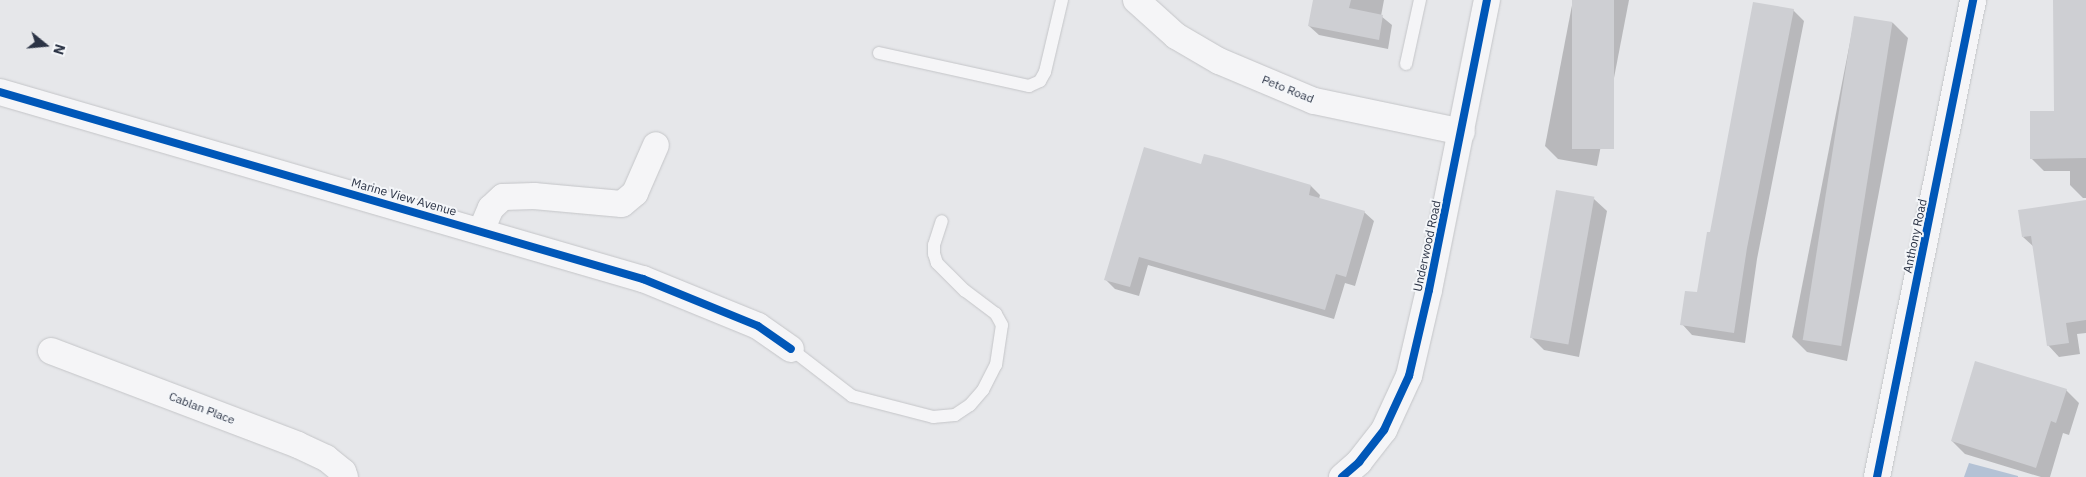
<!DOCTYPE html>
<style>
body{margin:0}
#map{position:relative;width:2086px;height:477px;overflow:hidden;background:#e6e7ea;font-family:"IBM Plex Sans",sans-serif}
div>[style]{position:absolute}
.water>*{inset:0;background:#b4c2d5}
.shadow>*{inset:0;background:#0003}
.building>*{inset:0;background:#cecfd3;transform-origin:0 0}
.roads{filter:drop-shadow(0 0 1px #c4c5c8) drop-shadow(0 0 1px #c4c5c8)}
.lane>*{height:12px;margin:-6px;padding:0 6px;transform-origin:6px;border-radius:6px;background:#f5f5f7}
.street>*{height:26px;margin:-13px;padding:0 13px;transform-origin:13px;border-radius:13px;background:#f5f5f7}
.cycleway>*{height:8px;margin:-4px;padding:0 4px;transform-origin:4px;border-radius:4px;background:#0057b8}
span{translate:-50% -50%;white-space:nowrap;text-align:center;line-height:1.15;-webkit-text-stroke:4px #f4f6f9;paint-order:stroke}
.street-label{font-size:12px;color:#2b3345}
.north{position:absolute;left:20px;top:20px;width:50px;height:50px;-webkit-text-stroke:4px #f4f6f9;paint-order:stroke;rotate:107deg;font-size:14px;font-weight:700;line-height:20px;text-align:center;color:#2b3345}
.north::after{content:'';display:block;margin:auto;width:18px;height:22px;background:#2b3345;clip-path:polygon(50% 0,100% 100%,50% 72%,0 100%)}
</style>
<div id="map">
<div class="water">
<div style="clip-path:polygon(1969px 463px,2018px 476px,2018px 477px,1964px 477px)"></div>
</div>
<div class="shadow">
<div style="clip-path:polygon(1314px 0,1384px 0,1381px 16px,1392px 25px,1388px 49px,1319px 35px,1309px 26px)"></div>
<div style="clip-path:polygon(1573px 0,1629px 0,1597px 166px,1558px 159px,1545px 146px)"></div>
<div style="clip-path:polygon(2054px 0,2086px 0,2086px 198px,2083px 198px,2070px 185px,2070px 171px,2044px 171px,2031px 158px,2055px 112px)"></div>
<div style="clip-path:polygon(1793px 10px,1804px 21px,1757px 259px,1745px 343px,1692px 335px,1682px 324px,1698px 294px,1711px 234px)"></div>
<div style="clip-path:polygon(1855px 17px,1893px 23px,1908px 38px,1847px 361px,1807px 352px,1792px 337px)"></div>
<div style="clip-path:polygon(1202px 166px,1311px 186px,1320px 195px,1319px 199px,1364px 212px,1374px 221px,1355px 286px,1345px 283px,1334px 319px,1148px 265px,1139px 296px,1115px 289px,1106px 280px)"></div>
<div style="clip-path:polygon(1557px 192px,1594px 199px,1607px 211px,1579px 357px,1544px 350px,1531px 337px)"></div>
<div style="clip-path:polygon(2086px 201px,2086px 333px,2077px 334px,2080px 354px,2059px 357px,2048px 345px,2034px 247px,2023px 237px)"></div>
<div style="clip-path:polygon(2066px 390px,2079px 403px,2069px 435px,2063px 433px,2050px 477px,2041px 477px,1965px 454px,1952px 441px)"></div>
</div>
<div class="building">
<div style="clip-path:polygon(1313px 0,1351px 0,1349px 8px,1383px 15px,1379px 40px,1308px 26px)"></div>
<div style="left:1572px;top:0;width:42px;height:149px"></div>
<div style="clip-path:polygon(2053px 0,2086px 0,2086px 158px,2030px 159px,2030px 111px,2054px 111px)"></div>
<div style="clip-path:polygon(1753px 2px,1794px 9px,1747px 248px,1734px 333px,1680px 325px,1685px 291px,1697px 292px,1707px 232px,1710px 232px)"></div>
<div style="left:1854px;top:16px;width:39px;height:328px;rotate:9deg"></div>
<div style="clip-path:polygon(1144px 147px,1201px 164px,1204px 154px,1220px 158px,1311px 185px,1309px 195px,1365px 211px,1346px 277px,1336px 274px,1325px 310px,1139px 257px,1130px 287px,1104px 280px)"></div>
<div style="left:1556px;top:190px;width:39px;height:150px;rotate:10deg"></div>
<div style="clip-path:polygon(2086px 200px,2086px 320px,2066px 323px,2069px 343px,2047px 346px,2031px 236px,2022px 237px,2018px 210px)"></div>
<div style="clip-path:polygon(1975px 361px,2067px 389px,2056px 423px,2051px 421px,2036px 468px,1951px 441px)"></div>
</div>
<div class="roads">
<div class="lane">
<div style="left:879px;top:53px;width:154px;rotate:12.4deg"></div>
<div style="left:1029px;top:86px;width:12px;rotate:-24deg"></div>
<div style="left:1040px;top:81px;width:10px;rotate:-61deg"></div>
<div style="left:1045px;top:72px;width:74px;rotate:-76.7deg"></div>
<div style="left:1406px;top:64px;width:66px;rotate:-77.7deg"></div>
<div style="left:791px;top:349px;width:77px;rotate:37.6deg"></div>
<div style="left:852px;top:396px;width:84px;rotate:14.5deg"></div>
<div style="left:933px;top:417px;width:22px;rotate:-5deg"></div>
<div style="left:955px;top:415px;width:18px;rotate:-34deg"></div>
<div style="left:970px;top:405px;width:20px;rotate:-49deg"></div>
<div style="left:983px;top:390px;width:28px;rotate:-63deg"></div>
<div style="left:996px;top:365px;width:40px;rotate:-81.5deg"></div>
<div style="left:1002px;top:325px;width:13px;rotate:-119deg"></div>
<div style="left:996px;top:314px;width:39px;rotate:-143deg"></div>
<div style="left:965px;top:291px;width:40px;rotate:-135deg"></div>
<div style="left:937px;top:263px;width:9px;rotate:-108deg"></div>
<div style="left:934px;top:254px;width:9px;rotate:-90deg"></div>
<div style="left:934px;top:245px;width:25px;rotate:-72deg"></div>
</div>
<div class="street">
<div style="left:1136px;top:0;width:54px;rotate:42deg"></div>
<div style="left:1176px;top:36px;width:50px;rotate:30.2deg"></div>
<div style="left:1219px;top:61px;width:103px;rotate:22.8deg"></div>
<div style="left:1314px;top:101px;width:151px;rotate:11.8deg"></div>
<div style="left:0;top:92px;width:670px;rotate:16.22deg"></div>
<div style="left:643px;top:279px;width:124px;rotate:22.2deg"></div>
<div style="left:758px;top:326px;width:40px;rotate:34.9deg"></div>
<div style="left:481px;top:231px;width:25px;rotate:-67deg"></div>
<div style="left:491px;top:208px;width:16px;rotate:-43deg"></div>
<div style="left:503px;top:197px;width:31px;rotate:-2deg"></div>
<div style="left:534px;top:196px;width:88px;rotate:5.2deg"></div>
<div style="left:622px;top:204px;width:17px;rotate:-40deg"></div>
<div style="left:635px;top:193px;width:52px;rotate:-66.4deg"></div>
<div style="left:51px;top:351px;width:264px;rotate:20.8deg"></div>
<div style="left:298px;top:445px;width:31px;rotate:25deg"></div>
<div style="left:326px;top:458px;width:22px;rotate:39deg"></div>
<div style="left:343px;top:472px;width:5px;rotate:68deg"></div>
<div style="left:1342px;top:477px;width:23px;rotate:-41deg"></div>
<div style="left:1359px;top:462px;width:41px;rotate:-52deg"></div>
<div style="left:1384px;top:430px;width:60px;rotate:-65.2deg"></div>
<div style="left:1409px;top:376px;width:88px;rotate:-76.9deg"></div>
<div style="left:1429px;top:290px;width:296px;rotate:-78.7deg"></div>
<div style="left:1877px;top:477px;width:487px;rotate:-78.6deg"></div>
</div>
</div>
<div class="cycleway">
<div style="left:0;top:92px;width:670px;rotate:16.22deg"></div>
<div style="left:643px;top:279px;width:124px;rotate:22.2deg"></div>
<div style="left:758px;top:326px;width:40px;rotate:34.9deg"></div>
<div style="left:1342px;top:477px;width:23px;rotate:-41deg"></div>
<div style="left:1359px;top:462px;width:41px;rotate:-52deg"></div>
<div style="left:1384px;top:430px;width:60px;rotate:-65.2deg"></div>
<div style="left:1409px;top:376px;width:88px;rotate:-76.9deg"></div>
<div style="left:1429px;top:290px;width:296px;rotate:-78.7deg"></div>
<div style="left:1877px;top:477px;width:487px;rotate:-78.6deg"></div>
</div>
<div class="street-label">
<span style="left:1288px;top:89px;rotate:22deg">Peto Road</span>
<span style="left:404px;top:197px;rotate:16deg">Marine View Avenue</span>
<span style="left:1915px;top:236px;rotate:-78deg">Anthony Road</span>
<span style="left:1427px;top:246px;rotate:-78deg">Underwood Road</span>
<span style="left:202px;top:408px;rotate:21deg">Cablan Place</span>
</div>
<div class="north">N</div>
</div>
